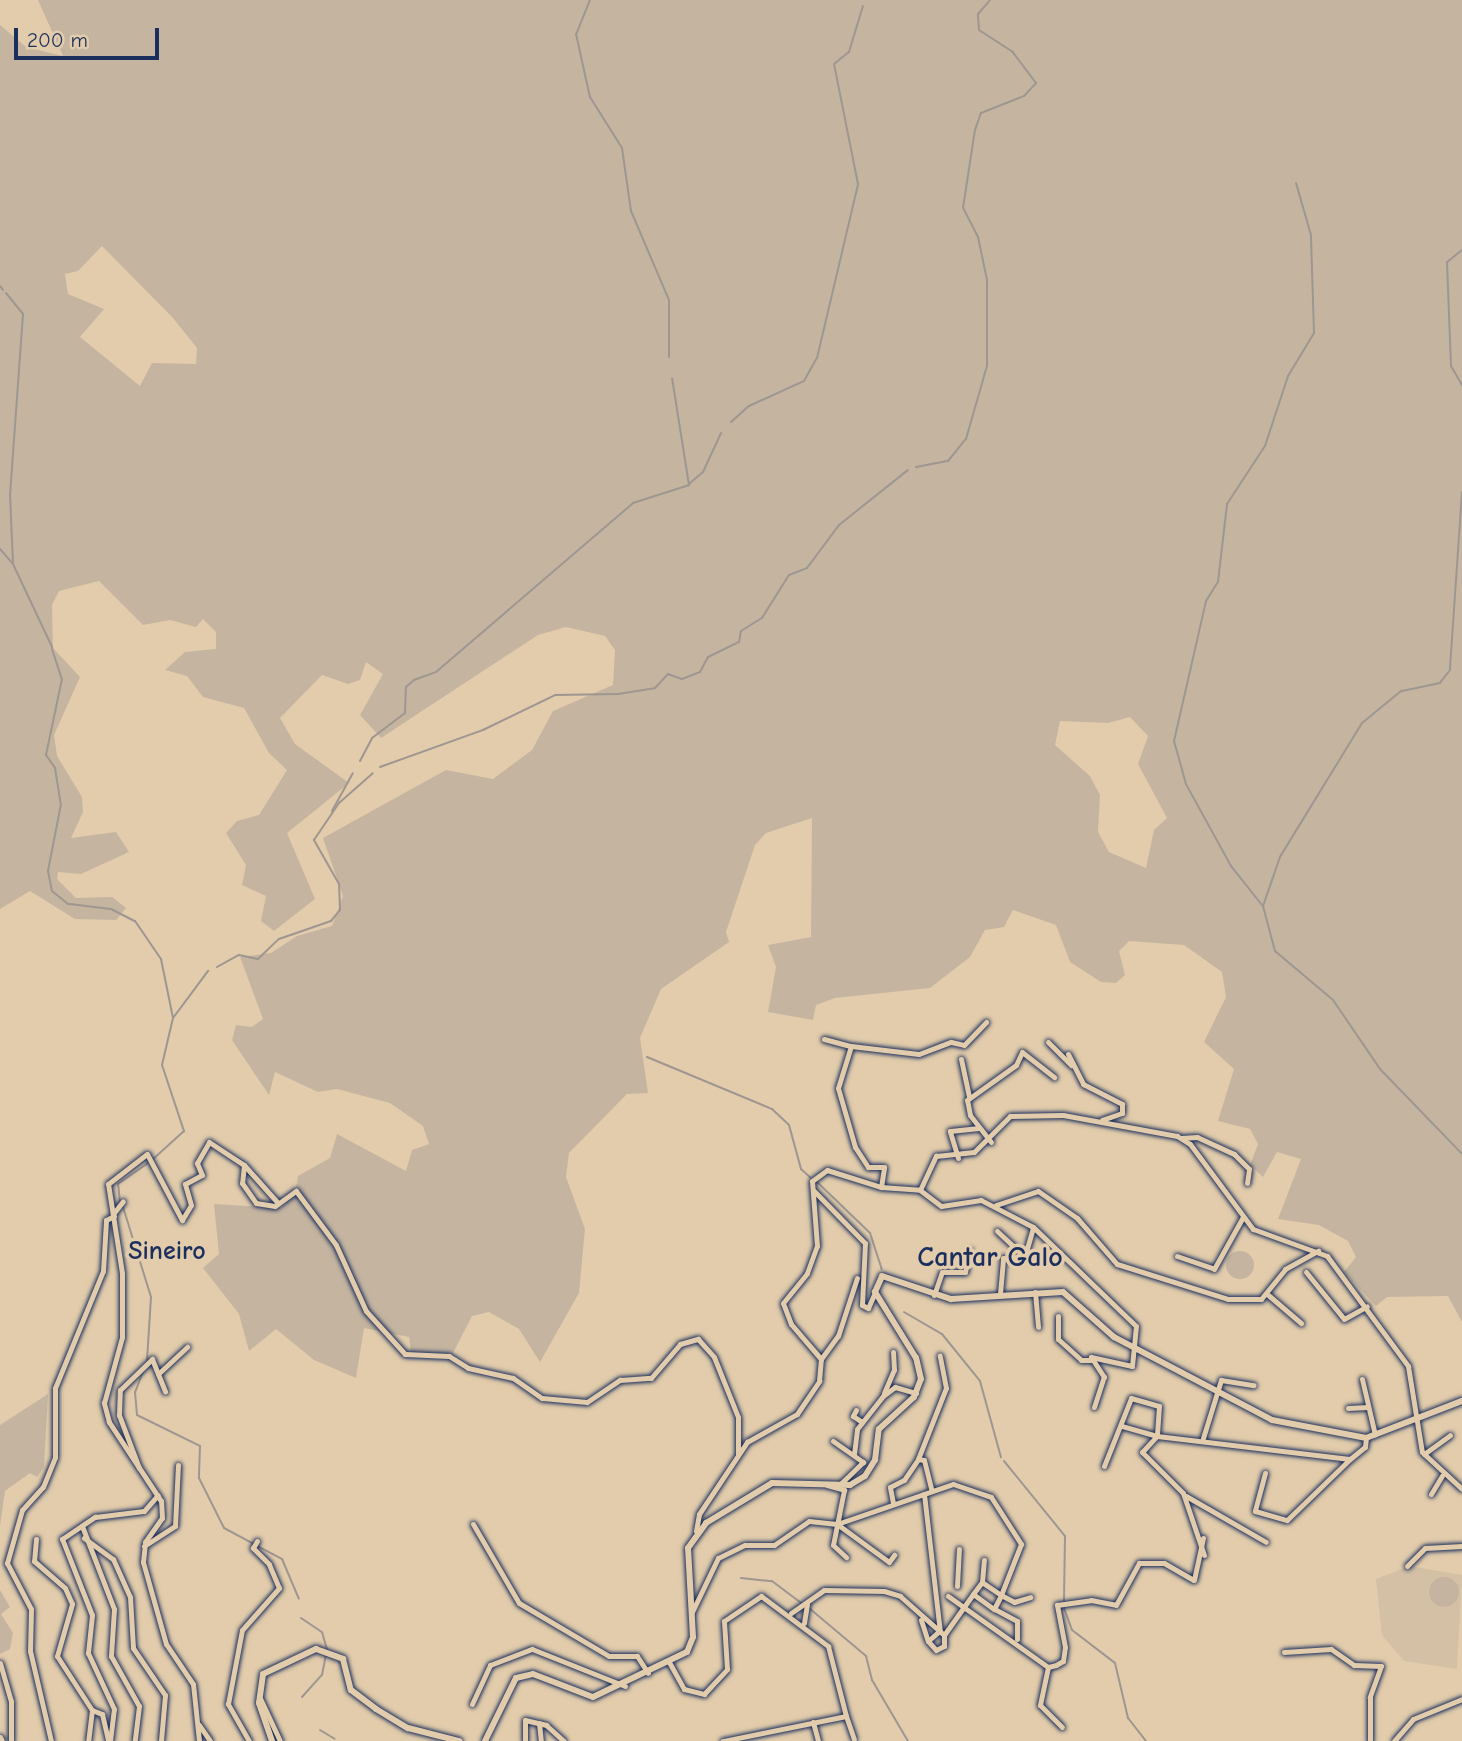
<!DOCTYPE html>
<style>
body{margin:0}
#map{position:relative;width:1462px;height:1741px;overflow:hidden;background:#e2ccab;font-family:"Comic Neue",sans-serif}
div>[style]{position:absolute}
.built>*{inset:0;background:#d3c0a5}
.green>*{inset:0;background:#c5b5a0}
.round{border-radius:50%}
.stream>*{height:2px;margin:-1px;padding:0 1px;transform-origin:1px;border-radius:1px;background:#9e9691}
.roads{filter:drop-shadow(0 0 2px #1b2f5e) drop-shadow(0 0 2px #1b2f5e)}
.minor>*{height:5px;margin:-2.5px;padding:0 2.5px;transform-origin:2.5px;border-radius:2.5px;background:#e2ccab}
.tertiary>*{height:6px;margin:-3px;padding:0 3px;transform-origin:3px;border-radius:3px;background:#e2ccab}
span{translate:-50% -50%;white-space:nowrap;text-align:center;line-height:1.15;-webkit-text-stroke:7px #e2ccab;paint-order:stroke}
.neighbourhood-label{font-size:26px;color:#1b2f5e;font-weight:700}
.quarter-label{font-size:28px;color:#1b2f5e;font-weight:700}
.scale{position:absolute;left:14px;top:28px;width:145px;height:32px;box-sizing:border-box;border:4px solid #1b2f5e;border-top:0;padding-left:9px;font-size:21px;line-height:24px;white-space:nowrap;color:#1b2f5e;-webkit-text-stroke:5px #e2ccab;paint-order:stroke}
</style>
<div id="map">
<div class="built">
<div style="clip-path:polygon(1410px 1566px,1462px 1575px,1457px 1669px,1404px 1661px,1382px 1635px,1376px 1579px)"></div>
</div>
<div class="green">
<div style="clip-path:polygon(evenodd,38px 0,1462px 0,1462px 1322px,1448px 1296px,1387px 1297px,1376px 1306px,1344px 1272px,1356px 1257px,1348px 1241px,1319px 1225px,1278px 1219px,1301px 1159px,1277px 1152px,1263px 1177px,1250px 1165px,1258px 1144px,1250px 1129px,1218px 1121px,1234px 1069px,1204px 1042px,1226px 997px,1222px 972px,1184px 945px,1129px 941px,1119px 951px,1125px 975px,1116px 983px,1101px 982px,1070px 962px,1056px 925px,1013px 910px,1004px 927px,985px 930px,970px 957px,930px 988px,835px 998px,816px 1005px,813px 1020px,768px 1012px,776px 967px,768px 945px,811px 937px,812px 818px,766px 833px,755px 845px,726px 932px,729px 942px,661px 989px,640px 1038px,648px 1093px,627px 1094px,569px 1153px,566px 1177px,585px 1229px,579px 1293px,540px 1362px,519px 1329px,489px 1312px,472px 1316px,451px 1357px,411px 1352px,409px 1337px,364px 1328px,356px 1378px,314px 1360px,276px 1329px,249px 1351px,239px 1314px,203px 1268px,219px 1254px,214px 1204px,281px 1208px,295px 1193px,298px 1176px,330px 1158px,337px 1134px,406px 1171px,412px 1150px,429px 1144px,423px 1126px,390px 1103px,337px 1089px,318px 1092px,275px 1072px,269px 1095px,232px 1040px,236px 1025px,252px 1027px,263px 1019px,240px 957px,271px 953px,297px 936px,332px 926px,343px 896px,323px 838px,446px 770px,493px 779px,532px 750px,553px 711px,613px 685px,615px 650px,605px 636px,566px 627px,538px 635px,381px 738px,360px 715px,383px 674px,366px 662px,360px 680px,348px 684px,322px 675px,280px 718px,295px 744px,349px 783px,287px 833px,315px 899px,274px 931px,261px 921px,266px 896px,242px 885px,246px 865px,226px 833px,237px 821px,259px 815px,287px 770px,269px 753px,244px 708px,203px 697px,187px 676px,165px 670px,185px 652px,216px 649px,216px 632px,203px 619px,196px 627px,170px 620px,143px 625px,99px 581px,59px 591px,52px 605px,53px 648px,80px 677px,54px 735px,57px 756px,82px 797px,83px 812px,71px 838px,116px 832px,129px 852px,81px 874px,58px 872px,57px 879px,76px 898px,112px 897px,126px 908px,116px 920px,75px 919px,30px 891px,0 909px,0 25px,26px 47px,63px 56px,38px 0,102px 246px,173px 318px,197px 348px,196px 364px,152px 363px,140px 386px,80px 337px,104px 309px,68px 294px,65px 274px,78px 271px,102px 246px,38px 0,1130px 717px,1148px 736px,1138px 764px,1167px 818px,1154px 830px,1146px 868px,1109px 852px,1098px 832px,1100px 795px,1090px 776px,1055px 745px,1060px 721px,1108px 723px,1130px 717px)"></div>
<div class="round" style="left:1226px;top:1251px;width:28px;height:28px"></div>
<div style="clip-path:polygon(48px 1394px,44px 1467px,37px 1477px,30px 1473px,5px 1491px,0 1526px,0 1425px)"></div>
<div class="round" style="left:1429px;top:1577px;width:30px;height:30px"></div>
<div style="clip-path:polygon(0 1590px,10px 1607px,1px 1614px,13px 1633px,10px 1649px,0 1654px)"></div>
</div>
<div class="stream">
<div style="left:590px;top:0;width:37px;rotate:112deg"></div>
<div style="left:576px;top:34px;width:65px;rotate:77.5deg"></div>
<div style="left:590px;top:97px;width:60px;rotate:57.9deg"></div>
<div style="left:622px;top:148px;width:64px;rotate:81.9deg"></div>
<div style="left:631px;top:211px;width:97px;rotate:66.9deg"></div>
<div style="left:669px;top:300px;width:57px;rotate:90deg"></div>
<div style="left:1462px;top:250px;width:19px;rotate:141deg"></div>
<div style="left:1447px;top:262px;width:104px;rotate:87.8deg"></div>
<div style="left:1451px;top:366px;width:22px;rotate:60deg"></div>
<div style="left:0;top:286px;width:5px;rotate:53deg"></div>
<div style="left:6px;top:293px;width:27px;rotate:51deg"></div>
<div style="left:23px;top:314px;width:181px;rotate:94.1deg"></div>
<div style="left:10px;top:495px;width:69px;rotate:87.5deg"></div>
<div style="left:731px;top:422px;width:24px;rotate:-42deg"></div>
<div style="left:749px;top:406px;width:60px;rotate:-24.4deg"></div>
<div style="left:804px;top:381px;width:26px;rotate:-61deg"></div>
<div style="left:817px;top:358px;width:179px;rotate:-76.7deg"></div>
<div style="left:858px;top:184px;width:122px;rotate:-101.3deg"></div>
<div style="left:834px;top:64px;width:19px;rotate:-39deg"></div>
<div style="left:849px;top:52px;width:48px;rotate:-73.1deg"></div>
<div style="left:916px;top:467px;width:33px;rotate:-11deg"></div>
<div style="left:948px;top:461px;width:28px;rotate:-51deg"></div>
<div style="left:966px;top:439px;width:76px;rotate:-74deg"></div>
<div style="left:987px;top:366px;width:86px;rotate:-90deg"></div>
<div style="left:987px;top:280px;width:44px;rotate:-101.8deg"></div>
<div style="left:978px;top:237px;width:33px;rotate:-117deg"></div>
<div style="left:963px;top:208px;width:79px;rotate:-81.3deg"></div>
<div style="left:975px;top:130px;width:18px;rotate:-71deg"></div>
<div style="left:981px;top:113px;width:46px;rotate:-21.6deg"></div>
<div style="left:1024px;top:96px;width:18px;rotate:-47deg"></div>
<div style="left:1036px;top:83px;width:39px;rotate:-127deg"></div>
<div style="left:1013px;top:52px;width:40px;rotate:-147.1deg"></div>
<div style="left:979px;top:30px;width:16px;rotate:-94deg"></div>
<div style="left:978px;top:14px;width:18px;rotate:-49deg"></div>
<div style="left:689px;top:484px;width:18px;rotate:-41deg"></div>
<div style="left:703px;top:472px;width:43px;rotate:-65.2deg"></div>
<div style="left:1462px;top:492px;width:178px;rotate:93.9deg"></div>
<div style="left:1450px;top:670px;width:16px;rotate:128deg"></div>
<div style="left:1440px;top:683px;width:40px;rotate:168deg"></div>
<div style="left:1401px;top:691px;width:50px;rotate:140.6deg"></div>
<div style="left:1362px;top:723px;width:157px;rotate:121.5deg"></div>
<div style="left:1280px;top:857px;width:52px;rotate:109.1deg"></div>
<div style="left:1263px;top:906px;width:47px;rotate:75.1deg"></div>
<div style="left:1275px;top:951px;width:76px;rotate:40.2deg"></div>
<div style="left:1333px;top:1000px;width:83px;rotate:55.7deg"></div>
<div style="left:1380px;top:1069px;width:118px;rotate:46deg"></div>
<div style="left:0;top:549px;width:20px;rotate:49deg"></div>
<div style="left:13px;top:564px;width:92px;rotate:64.8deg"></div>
<div style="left:52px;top:649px;width:32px;rotate:72deg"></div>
<div style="left:62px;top:679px;width:78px;rotate:101.9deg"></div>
<div style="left:46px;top:755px;width:16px;rotate:55deg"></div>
<div style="left:55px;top:768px;width:36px;rotate:81deg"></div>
<div style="left:61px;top:804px;width:68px;rotate:101deg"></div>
<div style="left:48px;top:871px;width:20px;rotate:79deg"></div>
<div style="left:52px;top:891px;width:21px;rotate:39deg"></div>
<div style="left:360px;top:761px;width:26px;rotate:-62deg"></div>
<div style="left:372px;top:738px;width:41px;rotate:-37.1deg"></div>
<div style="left:405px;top:713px;width:26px;rotate:-88deg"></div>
<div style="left:406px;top:687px;width:11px;rotate:-41deg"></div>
<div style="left:414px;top:680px;width:23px;rotate:-20deg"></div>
<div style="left:436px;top:672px;width:260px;rotate:-40.6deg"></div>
<div style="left:633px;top:503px;width:59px;rotate:-17.8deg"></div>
<div style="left:689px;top:485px;width:108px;rotate:-99deg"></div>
<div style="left:380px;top:767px;width:109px;rotate:-19.8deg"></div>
<div style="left:483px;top:730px;width:80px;rotate:-25.9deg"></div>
<div style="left:555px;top:695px;width:63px;rotate:-0.9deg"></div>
<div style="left:618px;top:694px;width:37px;rotate:-9deg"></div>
<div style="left:655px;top:688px;width:19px;rotate:-47deg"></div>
<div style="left:668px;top:674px;width:15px;rotate:20deg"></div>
<div style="left:682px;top:679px;width:19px;rotate:-21deg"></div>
<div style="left:700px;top:672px;width:17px;rotate:-62deg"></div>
<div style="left:708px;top:657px;width:34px;rotate:-26deg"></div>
<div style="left:739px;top:642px;width:11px;rotate:-80deg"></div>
<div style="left:741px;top:631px;width:25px;rotate:-32deg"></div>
<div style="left:762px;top:618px;width:51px;rotate:-57.9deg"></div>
<div style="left:789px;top:575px;width:19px;rotate:-21deg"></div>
<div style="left:807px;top:568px;width:54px;rotate:-53.3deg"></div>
<div style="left:839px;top:525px;width:88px;rotate:-38.6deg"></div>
<div style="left:332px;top:811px;width:43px;rotate:-61.1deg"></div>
<div style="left:70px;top:904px;width:41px;rotate:7deg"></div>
<div style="left:111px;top:909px;width:27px;rotate:27deg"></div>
<div style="left:135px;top:921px;width:46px;rotate:55.6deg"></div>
<div style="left:161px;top:959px;width:60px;rotate:78.5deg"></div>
<div style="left:173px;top:1018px;width:48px;rotate:103.2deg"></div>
<div style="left:162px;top:1065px;width:70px;rotate:71.6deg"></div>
<div style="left:184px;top:1131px;width:42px;rotate:137.9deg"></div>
<div style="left:1262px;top:905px;width:50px;rotate:-128.5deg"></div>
<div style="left:1231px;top:866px;width:94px;rotate:-118.8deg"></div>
<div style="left:1186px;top:784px;width:45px;rotate:-105.6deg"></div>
<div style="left:1174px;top:741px;width:144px;rotate:-77.1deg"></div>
<div style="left:1206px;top:601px;width:22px;rotate:-58deg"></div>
<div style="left:1218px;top:582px;width:79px;rotate:-83.4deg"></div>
<div style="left:1227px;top:504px;width:69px;rotate:-56.8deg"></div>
<div style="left:1265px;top:446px;width:74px;rotate:-71.8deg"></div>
<div style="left:1288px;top:376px;width:50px;rotate:-58.8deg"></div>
<div style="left:1314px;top:333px;width:98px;rotate:-91.8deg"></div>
<div style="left:1311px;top:235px;width:54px;rotate:-106.1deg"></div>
<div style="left:217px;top:967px;width:25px;rotate:-29deg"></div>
<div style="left:239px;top:955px;width:19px;rotate:12deg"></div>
<div style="left:258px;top:959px;width:29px;rotate:-44deg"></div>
<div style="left:279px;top:939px;width:55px;rotate:-19.1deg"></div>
<div style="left:331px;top:921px;width:14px;rotate:-51deg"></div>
<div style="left:340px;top:910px;width:26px;rotate:-92deg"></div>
<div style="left:339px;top:884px;width:51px;rotate:-119.6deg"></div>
<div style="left:314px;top:840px;width:45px;rotate:-56deg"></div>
<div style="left:339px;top:803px;width:45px;rotate:-41.4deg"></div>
<div style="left:173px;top:1018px;width:59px;rotate:-53.3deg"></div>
<div style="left:647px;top:1057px;width:135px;rotate:22.6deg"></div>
<div style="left:772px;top:1109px;width:23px;rotate:43deg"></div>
<div style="left:789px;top:1125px;width:46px;rotate:74.7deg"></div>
<div style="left:801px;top:1169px;width:13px;rotate:42deg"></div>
<div style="left:816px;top:1181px;width:75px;rotate:43.9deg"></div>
<div style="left:870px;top:1233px;width:38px;rotate:72deg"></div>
<div style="left:120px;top:1202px;width:18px;rotate:-96deg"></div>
<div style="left:118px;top:1184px;width:38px;rotate:-35deg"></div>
<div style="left:123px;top:1207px;width:94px;rotate:72.7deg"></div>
<div style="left:151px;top:1297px;width:63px;rotate:93.6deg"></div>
<div style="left:904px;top:1312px;width:44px;rotate:30.1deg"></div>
<div style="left:942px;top:1334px;width:60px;rotate:51deg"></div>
<div style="left:980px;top:1381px;width:79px;rotate:74.6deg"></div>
<div style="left:144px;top:1369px;width:25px;rotate:111deg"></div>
<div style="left:135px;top:1392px;width:23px;rotate:85deg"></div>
<div style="left:137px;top:1415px;width:70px;rotate:26.2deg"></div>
<div style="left:200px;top:1446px;width:32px;rotate:92deg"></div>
<div style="left:199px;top:1478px;width:56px;rotate:63.4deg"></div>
<div style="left:224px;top:1528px;width:66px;rotate:28.1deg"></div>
<div style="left:282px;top:1559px;width:43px;rotate:67deg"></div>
<div style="left:1004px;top:1461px;width:97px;rotate:50.9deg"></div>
<div style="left:1065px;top:1536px;width:66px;rotate:90.9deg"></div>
<div style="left:741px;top:1578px;width:31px;rotate:6deg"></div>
<div style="left:772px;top:1581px;width:39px;rotate:37deg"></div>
<div style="left:809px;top:1608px;width:75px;rotate:40.1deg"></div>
<div style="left:866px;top:1656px;width:25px;rotate:76deg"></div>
<div style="left:872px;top:1680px;width:71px;rotate:59.5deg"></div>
<div style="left:1064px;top:1608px;width:23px;rotate:70deg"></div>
<div style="left:1072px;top:1630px;width:54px;rotate:37.5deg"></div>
<div style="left:1115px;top:1663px;width:57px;rotate:76.7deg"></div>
<div style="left:1128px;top:1718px;width:29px;rotate:52deg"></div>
<div style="left:301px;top:1618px;width:25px;rotate:34deg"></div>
<div style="left:322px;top:1632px;width:19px;rotate:74deg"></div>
<div style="left:302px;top:1697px;width:30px;rotate:-48deg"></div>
<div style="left:322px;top:1675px;width:20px;rotate:-79deg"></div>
<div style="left:320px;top:1730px;width:17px;rotate:31deg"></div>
</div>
<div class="roads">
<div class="minor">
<div style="left:824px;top:1039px;width:28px;rotate:15deg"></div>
<div style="left:1048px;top:1042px;width:33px;rotate:45deg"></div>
<div style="left:1068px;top:1054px;width:34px;rotate:63deg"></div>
<div style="left:1083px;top:1084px;width:44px;rotate:27.1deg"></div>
<div style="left:1122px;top:1104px;width:9px;rotate:90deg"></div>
<div style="left:1122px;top:1113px;width:21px;rotate:161deg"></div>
<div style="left:961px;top:1059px;width:40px;rotate:78deg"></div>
<div style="left:1181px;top:1138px;width:16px;rotate:-4deg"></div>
<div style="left:1197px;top:1137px;width:41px;rotate:24.7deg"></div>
<div style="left:1234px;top:1154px;width:21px;rotate:45deg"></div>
<div style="left:1249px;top:1169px;width:14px;rotate:98deg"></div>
<div style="left:991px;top:1142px;width:34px;rotate:-128deg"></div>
<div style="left:970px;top:1115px;width:15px;rotate:-101deg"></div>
<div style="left:967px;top:1100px;width:60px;rotate:-35.5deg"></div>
<div style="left:1016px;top:1065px;width:14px;rotate:-65deg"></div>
<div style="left:1022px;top:1052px;width:41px;rotate:38deg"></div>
<div style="left:958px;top:1158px;width:28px;rotate:-107deg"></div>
<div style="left:950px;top:1131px;width:29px;rotate:-6deg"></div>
<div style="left:244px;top:1165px;width:51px;rotate:48.2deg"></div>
<div style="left:881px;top:1187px;width:20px;rotate:-81deg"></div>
<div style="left:884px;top:1167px;width:16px;rotate:180deg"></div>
<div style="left:868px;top:1167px;width:24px;rotate:-123deg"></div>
<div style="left:855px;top:1147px;width:61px;rotate:-106.1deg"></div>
<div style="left:838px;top:1088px;width:44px;rotate:-72.8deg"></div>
<div style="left:851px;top:1046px;width:68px;rotate:6.7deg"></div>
<div style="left:919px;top:1054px;width:34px;rotate:-21deg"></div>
<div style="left:951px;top:1042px;width:13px;rotate:13deg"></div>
<div style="left:964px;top:1045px;width:32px;rotate:-46deg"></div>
<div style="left:814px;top:1191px;width:73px;rotate:45.6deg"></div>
<div style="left:865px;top:1243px;width:62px;rotate:92.8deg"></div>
<div style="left:862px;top:1305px;width:7px;rotate:27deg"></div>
<div style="left:868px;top:1308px;width:17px;rotate:-66deg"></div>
<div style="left:996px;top:1205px;width:44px;rotate:-18.4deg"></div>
<div style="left:1038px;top:1191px;width:47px;rotate:34.7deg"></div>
<div style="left:1077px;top:1218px;width:61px;rotate:49deg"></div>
<div style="left:1117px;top:1264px;width:116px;rotate:17.5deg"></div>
<div style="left:1228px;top:1299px;width:33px"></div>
<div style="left:1261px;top:1299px;width:38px;rotate:-51deg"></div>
<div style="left:1285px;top:1269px;width:38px;rotate:-29deg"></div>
<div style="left:113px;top:1214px;width:16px;rotate:-52deg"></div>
<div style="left:997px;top:1231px;width:38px;rotate:43deg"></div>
<div style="left:1177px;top:1256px;width:39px;rotate:19deg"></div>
<div style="left:1214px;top:1269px;width:60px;rotate:-60.9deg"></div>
<div style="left:1306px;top:1272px;width:60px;rotate:51deg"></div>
<div style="left:1344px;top:1319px;width:26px;rotate:-29deg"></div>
<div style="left:1035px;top:1292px;width:35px;rotate:85deg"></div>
<div style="left:1000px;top:1294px;width:36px;rotate:-85deg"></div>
<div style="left:1003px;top:1258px;width:21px;rotate:3deg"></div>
<div style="left:1024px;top:1259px;width:33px;rotate:-74deg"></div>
<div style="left:1267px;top:1294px;width:45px;rotate:40.5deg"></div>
<div style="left:934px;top:1295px;width:24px;rotate:-71deg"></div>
<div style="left:942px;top:1272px;width:23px"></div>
<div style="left:965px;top:1272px;width:22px;rotate:-77deg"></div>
<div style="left:1058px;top:1316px;width:23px;rotate:90deg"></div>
<div style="left:1058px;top:1339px;width:31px;rotate:42deg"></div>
<div style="left:1081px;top:1360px;width:10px"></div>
<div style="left:821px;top:1359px;width:46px;rotate:-130.6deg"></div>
<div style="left:791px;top:1324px;width:22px;rotate:-111deg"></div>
<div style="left:783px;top:1303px;width:38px;rotate:-51deg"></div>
<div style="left:807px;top:1273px;width:29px;rotate:-70deg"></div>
<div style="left:817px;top:1246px;width:65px;rotate:-94.4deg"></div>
<div style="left:812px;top:1181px;width:19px;rotate:-36deg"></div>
<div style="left:827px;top:1170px;width:57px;rotate:17.5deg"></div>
<div style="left:881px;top:1187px;width:39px;rotate:4deg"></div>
<div style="left:821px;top:1359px;width:29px;rotate:-54deg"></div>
<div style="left:838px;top:1336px;width:61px;rotate:-71.9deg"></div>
<div style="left:158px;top:1374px;width:40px;rotate:-43deg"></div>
<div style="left:1362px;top:1379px;width:57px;rotate:76.9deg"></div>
<div style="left:884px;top:1393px;width:25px;rotate:-67deg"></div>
<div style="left:894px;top:1370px;width:18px;rotate:-93deg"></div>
<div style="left:1094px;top:1407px;width:32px;rotate:-72deg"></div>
<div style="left:1104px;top:1377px;width:24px;rotate:-123deg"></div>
<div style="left:1091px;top:1357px;width:42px;rotate:12.4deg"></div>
<div style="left:1132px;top:1366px;width:40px;rotate:-84.3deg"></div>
<div style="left:1136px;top:1326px;width:143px;rotate:-136.1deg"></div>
<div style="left:1033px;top:1227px;width:59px;rotate:-152.6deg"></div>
<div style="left:981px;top:1200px;width:40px;rotate:171.5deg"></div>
<div style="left:941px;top:1206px;width:26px;rotate:-143deg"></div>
<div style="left:920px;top:1190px;width:38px;rotate:-65deg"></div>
<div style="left:936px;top:1156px;width:38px;rotate:-6deg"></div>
<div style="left:974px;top:1152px;width:51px;rotate:-45deg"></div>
<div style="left:1010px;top:1116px;width:53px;rotate:-1.1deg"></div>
<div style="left:1063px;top:1115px;width:116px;rotate:10.4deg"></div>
<div style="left:1177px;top:1136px;width:15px;rotate:32deg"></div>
<div style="left:1190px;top:1144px;width:106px;rotate:53.5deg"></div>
<div style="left:1253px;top:1229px;width:79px;rotate:20deg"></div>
<div style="left:1327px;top:1256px;width:137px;rotate:53.6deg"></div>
<div style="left:1408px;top:1366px;width:87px;rotate:80.8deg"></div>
<div style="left:1422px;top:1452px;width:54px;rotate:42.8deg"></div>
<div style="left:1348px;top:1408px;width:20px;rotate:-3deg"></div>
<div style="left:856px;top:1410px;width:7px;rotate:117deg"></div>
<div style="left:853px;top:1416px;width:11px;rotate:34deg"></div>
<div style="left:1203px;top:1438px;width:61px;rotate:-72.8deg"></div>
<div style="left:1221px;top:1380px;width:33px;rotate:9deg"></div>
<div style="left:833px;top:1441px;width:37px;rotate:35deg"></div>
<div style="left:863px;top:1462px;width:33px;rotate:136deg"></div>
<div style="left:854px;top:1454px;width:25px;rotate:-83deg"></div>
<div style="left:857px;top:1429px;width:42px;rotate:-51.8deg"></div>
<div style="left:883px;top:1396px;width:15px;rotate:-37deg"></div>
<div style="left:895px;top:1387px;width:22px;rotate:16deg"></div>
<div style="left:1424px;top:1454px;width:32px;rotate:-36deg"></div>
<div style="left:918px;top:1459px;width:6px;rotate:9deg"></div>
<div style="left:924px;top:1460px;width:32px;rotate:76deg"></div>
<div style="left:1104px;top:1466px;width:73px;rotate:-68.3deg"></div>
<div style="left:1131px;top:1398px;width:29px;rotate:16deg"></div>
<div style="left:1159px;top:1406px;width:30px;rotate:94deg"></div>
<div style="left:1157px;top:1436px;width:37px;rotate:-164deg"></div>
<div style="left:139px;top:1468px;width:57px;rotate:-110.7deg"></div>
<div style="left:119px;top:1415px;width:25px;rotate:-88deg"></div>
<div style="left:120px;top:1390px;width:45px;rotate:-44.1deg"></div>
<div style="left:152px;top:1359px;width:35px;rotate:68deg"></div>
<div style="left:1265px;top:1473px;width:39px;rotate:105deg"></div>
<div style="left:1255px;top:1511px;width:33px;rotate:16deg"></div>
<div style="left:1287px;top:1520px;width:88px;rotate:-44.1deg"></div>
<div style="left:827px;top:1485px;width:18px;rotate:16deg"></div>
<div style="left:844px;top:1490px;width:56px;rotate:101.3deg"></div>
<div style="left:833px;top:1545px;width:18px;rotate:43deg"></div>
<div style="left:924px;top:1494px;width:139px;rotate:83.4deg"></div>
<div style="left:1431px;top:1494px;width:21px;rotate:-59deg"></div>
<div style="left:1186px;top:1496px;width:92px;rotate:29.9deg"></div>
<div style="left:893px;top:1503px;width:16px;rotate:-101deg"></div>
<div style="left:890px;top:1487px;width:16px;rotate:-27deg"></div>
<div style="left:904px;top:1480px;width:25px;rotate:-56deg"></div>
<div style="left:918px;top:1459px;width:76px;rotate:-68.5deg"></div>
<div style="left:946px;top:1388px;width:33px;rotate:-101deg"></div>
<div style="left:473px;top:1524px;width:91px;rotate:59.8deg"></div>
<div style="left:519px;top:1603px;width:104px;rotate:30.5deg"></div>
<div style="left:609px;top:1656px;width:28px"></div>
<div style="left:637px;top:1656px;width:20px;rotate:57deg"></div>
<div style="left:837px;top:1524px;width:64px;rotate:36.2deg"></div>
<div style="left:889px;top:1562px;width:9px;rotate:-54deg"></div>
<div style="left:82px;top:1526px;width:89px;rotate:68.9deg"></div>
<div style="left:114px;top:1609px;width:47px;rotate:93.7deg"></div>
<div style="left:111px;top:1656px;width:57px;rotate:60.8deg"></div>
<div style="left:139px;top:1706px;width:35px;rotate:97deg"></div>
<div style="left:696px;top:1531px;width:17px;rotate:-80deg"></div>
<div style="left:699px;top:1514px;width:87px;rotate:-56.3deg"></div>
<div style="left:747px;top:1442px;width:57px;rotate:-29.2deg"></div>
<div style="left:797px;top:1414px;width:40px;rotate:-56deg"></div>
<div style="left:819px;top:1381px;width:22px;rotate:-85deg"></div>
<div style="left:84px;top:1538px;width:36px;rotate:36deg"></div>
<div style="left:113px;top:1559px;width:42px;rotate:65.9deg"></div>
<div style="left:130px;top:1597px;width:51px;rotate:86.6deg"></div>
<div style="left:133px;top:1648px;width:57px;rotate:55.8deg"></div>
<div style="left:165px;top:1695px;width:46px;rotate:95deg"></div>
<div style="left:36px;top:1539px;width:22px;rotate:95deg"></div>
<div style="left:34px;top:1561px;width:41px;rotate:41.1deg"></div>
<div style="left:65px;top:1588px;width:17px;rotate:66deg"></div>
<div style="left:72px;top:1604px;width:54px;rotate:106.1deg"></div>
<div style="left:57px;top:1656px;width:64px;rotate:57.1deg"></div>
<div style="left:92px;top:1710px;width:31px;rotate:97deg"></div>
<div style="left:144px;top:1546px;width:37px;rotate:-33deg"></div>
<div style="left:175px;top:1526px;width:61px;rotate:-87.2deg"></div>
<div style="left:1204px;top:1555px;width:65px;rotate:-108.7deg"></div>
<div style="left:1183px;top:1493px;width:58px;rotate:-135deg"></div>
<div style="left:1142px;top:1452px;width:22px;rotate:-47deg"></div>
<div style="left:1157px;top:1436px;width:194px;rotate:6.8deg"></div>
<div style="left:1350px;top:1459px;width:19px;rotate:-39deg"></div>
<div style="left:1365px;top:1447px;width:9px;rotate:-84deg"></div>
<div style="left:1407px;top:1566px;width:25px;rotate:-45deg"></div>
<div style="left:1425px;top:1548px;width:37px;rotate:-3deg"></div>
<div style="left:982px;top:1582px;width:22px;rotate:-85deg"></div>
<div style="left:957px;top:1586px;width:37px;rotate:-87deg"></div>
<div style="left:948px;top:1596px;width:123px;rotate:35.4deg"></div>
<div style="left:1048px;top:1667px;width:8px;rotate:-14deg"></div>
<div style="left:1056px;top:1665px;width:8px;rotate:-30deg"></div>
<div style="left:1063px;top:1661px;width:14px;rotate:-82deg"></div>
<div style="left:1065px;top:1647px;width:43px;rotate:-100.8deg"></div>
<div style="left:1057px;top:1605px;width:34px;rotate:-8deg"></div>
<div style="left:1091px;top:1600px;width:25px;rotate:11deg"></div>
<div style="left:1116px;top:1605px;width:48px;rotate:-61.3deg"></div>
<div style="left:1139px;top:1563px;width:25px"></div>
<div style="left:1164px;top:1563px;width:34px;rotate:30deg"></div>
<div style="left:1194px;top:1580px;width:43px;rotate:-77.9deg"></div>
<div style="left:692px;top:1612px;width:60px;rotate:-64.3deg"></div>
<div style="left:718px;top:1558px;width:30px;rotate:-26deg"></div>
<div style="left:745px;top:1545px;width:29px"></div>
<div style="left:774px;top:1545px;width:42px;rotate:-34.4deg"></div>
<div style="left:809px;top:1521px;width:28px;rotate:6deg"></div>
<div style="left:837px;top:1524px;width:123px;rotate:-19deg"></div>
<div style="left:953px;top:1484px;width:40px;rotate:18.9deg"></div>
<div style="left:991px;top:1497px;width:56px;rotate:57.4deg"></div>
<div style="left:1021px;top:1544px;width:55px;rotate:111.4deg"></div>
<div style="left:1001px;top:1595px;width:23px;rotate:-146deg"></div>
<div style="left:982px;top:1582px;width:15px;rotate:127deg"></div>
<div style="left:973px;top:1594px;width:26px;rotate:36deg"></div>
<div style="left:791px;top:1613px;width:40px;rotate:-34.9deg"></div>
<div style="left:824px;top:1590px;width:60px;rotate:1deg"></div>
<div style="left:884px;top:1591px;width:17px;rotate:17deg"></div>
<div style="left:900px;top:1596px;width:59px;rotate:41.6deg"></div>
<div style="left:944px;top:1635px;width:11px;rotate:90deg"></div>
<div style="left:944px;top:1646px;width:9px;rotate:153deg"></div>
<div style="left:936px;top:1650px;width:12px;rotate:-132deg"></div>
<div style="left:928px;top:1641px;width:13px;rotate:-42deg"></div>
<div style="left:921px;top:1620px;width:22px;rotate:72deg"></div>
<div style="left:804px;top:1623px;width:19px;rotate:-81deg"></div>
<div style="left:944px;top:1635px;width:50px;rotate:-54.7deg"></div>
<div style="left:1017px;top:1639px;width:18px;rotate:-90deg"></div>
<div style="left:1017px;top:1621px;width:26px;rotate:-152deg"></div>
<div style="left:994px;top:1609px;width:16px;rotate:-63deg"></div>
<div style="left:1001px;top:1595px;width:15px;rotate:28deg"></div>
<div style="left:1014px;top:1602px;width:17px;rotate:-17deg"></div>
<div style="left:1284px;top:1652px;width:47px;rotate:-3.7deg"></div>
<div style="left:1331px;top:1649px;width:28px;rotate:35deg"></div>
<div style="left:1354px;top:1665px;width:27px;rotate:2deg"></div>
<div style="left:1381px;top:1666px;width:33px;rotate:110deg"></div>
<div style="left:1370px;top:1697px;width:44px;rotate:90deg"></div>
<div style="left:669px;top:1662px;width:31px;rotate:61deg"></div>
<div style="left:684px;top:1689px;width:21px;rotate:14deg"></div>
<div style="left:704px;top:1694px;width:34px;rotate:-47deg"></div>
<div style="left:727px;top:1669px;width:48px;rotate:-93.6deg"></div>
<div style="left:724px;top:1621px;width:45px;rotate:-34deg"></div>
<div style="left:761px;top:1596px;width:84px;rotate:36.7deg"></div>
<div style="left:828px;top:1646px;width:72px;rotate:75.6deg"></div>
<div style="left:846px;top:1716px;width:126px;rotate:168.5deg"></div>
<div style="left:0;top:1663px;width:40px;rotate:74deg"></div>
<div style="left:11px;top:1701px;width:40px;rotate:90deg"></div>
<div style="left:1048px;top:1667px;width:39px;rotate:102deg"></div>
<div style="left:1040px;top:1705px;width:31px;rotate:45deg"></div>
<div style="left:259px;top:1696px;width:50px;rotate:65deg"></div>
<div style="left:472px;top:1704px;width:43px;rotate:-65.2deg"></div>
<div style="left:490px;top:1665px;width:45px;rotate:-20.9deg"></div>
<div style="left:532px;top:1649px;width:100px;rotate:21.7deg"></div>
<div style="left:92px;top:1710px;width:11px;rotate:22deg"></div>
<div style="left:102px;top:1714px;width:28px;rotate:77deg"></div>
<div style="left:846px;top:1716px;width:24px;rotate:71deg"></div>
<div style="left:813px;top:1722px;width:20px;rotate:75deg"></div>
<div style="left:539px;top:1723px;width:18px;rotate:84deg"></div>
<div style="left:199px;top:1725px;width:19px;rotate:55deg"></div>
<div style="left:0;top:1737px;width:4px;rotate:63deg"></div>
<div style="left:51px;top:1741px;width:92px;rotate:-103.1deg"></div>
<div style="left:30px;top:1651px;width:42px;rotate:-88.6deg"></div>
<div style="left:31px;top:1609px;width:52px;rotate:-117.6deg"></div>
<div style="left:7px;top:1563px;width:55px;rotate:-74.2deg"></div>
<div style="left:22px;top:1510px;width:31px;rotate:-48deg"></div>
<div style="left:43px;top:1487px;width:32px;rotate:-68deg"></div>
<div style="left:55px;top:1457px;width:69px;rotate:-90deg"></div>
<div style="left:55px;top:1388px;width:126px;rotate:-67.7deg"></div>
<div style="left:103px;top:1271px;width:51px;rotate:-86.6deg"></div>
<div style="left:106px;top:1220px;width:9px;rotate:-27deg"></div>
<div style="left:110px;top:1741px;width:32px;rotate:-83deg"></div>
<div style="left:114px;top:1709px;width:62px;rotate:-114.9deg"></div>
<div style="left:88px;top:1653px;width:38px;rotate:-84deg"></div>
<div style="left:92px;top:1615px;width:82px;rotate:-111.5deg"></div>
<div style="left:62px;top:1539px;width:40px;rotate:-34deg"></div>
<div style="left:95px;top:1517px;width:49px;rotate:-7deg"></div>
<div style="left:144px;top:1511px;width:21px;rotate:-49deg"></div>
<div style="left:199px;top:1741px;width:57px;rotate:-96deg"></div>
<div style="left:193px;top:1684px;width:48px;rotate:-124deg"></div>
<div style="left:166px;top:1644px;width:85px;rotate:-105.7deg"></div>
<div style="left:143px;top:1562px;width:20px;rotate:-84deg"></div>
<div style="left:145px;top:1542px;width:29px;rotate:-55deg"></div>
<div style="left:162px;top:1518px;width:17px;rotate:-93deg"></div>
<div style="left:161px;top:1501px;width:95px;rotate:-123.4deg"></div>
<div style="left:109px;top:1422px;width:20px;rotate:-105deg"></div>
<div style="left:104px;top:1403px;width:68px;rotate:-74.7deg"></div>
<div style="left:122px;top:1337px;width:64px;rotate:-90deg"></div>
<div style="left:122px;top:1273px;width:90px;rotate:-98.9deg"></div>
<div style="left:108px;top:1184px;width:49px;rotate:-37.6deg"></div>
<div style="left:147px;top:1154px;width:75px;rotate:62.1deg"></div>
<div style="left:182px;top:1220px;width:17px;rotate:-59deg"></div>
<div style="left:191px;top:1205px;width:22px;rotate:-106deg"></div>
<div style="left:185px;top:1184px;width:19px;rotate:-28deg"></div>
<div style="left:202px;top:1175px;width:13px;rotate:-113deg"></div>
<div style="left:197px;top:1163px;width:24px;rotate:-60deg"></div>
<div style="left:209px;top:1142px;width:42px;rotate:33.3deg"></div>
<div style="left:244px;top:1165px;width:18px;rotate:96deg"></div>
<div style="left:242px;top:1183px;width:24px;rotate:55deg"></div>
<div style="left:256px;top:1203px;width:19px;rotate:9deg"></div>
<div style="left:275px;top:1206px;width:26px;rotate:-36deg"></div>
<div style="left:296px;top:1191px;width:67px;rotate:53.5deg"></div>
<div style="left:336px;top:1245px;width:72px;rotate:65.6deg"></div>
<div style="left:366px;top:1311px;width:58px;rotate:47.8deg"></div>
<div style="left:405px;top:1354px;width:44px;rotate:2.6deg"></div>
<div style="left:449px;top:1356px;width:22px;rotate:32deg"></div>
<div style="left:468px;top:1368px;width:46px;rotate:12.5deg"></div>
<div style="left:513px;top:1378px;width:35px;rotate:35deg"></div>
<div style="left:542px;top:1398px;width:45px;rotate:5.1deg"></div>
<div style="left:587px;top:1402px;width:40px;rotate:-34deg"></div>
<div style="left:620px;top:1380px;width:31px;rotate:-4deg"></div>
<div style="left:651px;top:1378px;width:45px;rotate:-49.5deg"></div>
<div style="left:680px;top:1344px;width:19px;rotate:-16deg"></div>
<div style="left:698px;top:1339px;width:24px;rotate:48deg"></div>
<div style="left:714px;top:1357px;width:65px;rotate:68.2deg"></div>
<div style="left:738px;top:1417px;width:37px;rotate:90deg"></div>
<div style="left:249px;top:1741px;width:43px;rotate:-119.6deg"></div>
<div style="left:228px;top:1704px;width:75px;rotate:-79.3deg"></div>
<div style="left:242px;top:1630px;width:56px;rotate:-48.6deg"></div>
<div style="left:279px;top:1588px;width:26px;rotate:-113deg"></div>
<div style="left:269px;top:1564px;width:23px;rotate:-135deg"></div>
<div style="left:253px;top:1548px;width:8px;rotate:-60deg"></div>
<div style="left:525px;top:1741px;width:21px;rotate:-90deg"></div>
<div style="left:525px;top:1720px;width:22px;rotate:13deg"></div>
<div style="left:546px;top:1725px;width:24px;rotate:42deg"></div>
<div style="left:1394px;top:1741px;width:29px;rotate:-49deg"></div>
<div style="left:1413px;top:1719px;width:53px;rotate:-22.2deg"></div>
</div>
<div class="tertiary">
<div style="left:272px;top:1741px;width:40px;rotate:-108.9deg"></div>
<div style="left:259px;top:1703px;width:29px;rotate:-82deg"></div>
<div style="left:263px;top:1674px;width:59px;rotate:-25.3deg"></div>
<div style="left:316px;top:1649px;width:29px;rotate:20deg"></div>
<div style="left:343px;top:1659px;width:32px;rotate:76deg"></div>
<div style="left:351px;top:1690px;width:31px;rotate:37deg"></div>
<div style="left:376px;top:1709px;width:37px;rotate:31deg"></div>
<div style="left:408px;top:1728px;width:53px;rotate:14.3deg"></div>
<div style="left:485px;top:1741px;width:70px;rotate:-63.8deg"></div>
<div style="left:516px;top:1678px;width:17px;rotate:-13deg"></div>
<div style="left:533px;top:1674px;width:64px;rotate:21deg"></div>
<div style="left:593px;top:1697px;width:104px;rotate:-25.6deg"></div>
<div style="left:687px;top:1652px;width:16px;rotate:-68deg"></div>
<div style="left:693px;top:1637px;width:89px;rotate:-93.2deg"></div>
<div style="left:688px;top:1548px;width:31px;rotate:-54deg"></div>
<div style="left:706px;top:1523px;width:77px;rotate:-31.2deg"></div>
<div style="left:772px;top:1483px;width:78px;rotate:1.5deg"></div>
<div style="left:850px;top:1485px;width:17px;rotate:-31deg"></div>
<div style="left:865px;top:1476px;width:19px;rotate:-58deg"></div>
<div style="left:875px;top:1460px;width:31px;rotate:-83deg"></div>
<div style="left:879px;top:1429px;width:47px;rotate:-42.4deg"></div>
<div style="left:914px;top:1397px;width:19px;rotate:-69deg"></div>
<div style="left:921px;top:1379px;width:22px;rotate:-103deg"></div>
<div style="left:916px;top:1358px;width:78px;rotate:-121.8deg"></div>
<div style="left:875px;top:1292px;width:17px;rotate:-66deg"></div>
<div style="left:882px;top:1276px;width:73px;rotate:18.4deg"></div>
<div style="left:951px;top:1299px;width:112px;rotate:-3.6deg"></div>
<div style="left:1063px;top:1292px;width:68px;rotate:41.4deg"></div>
<div style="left:1114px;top:1337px;width:178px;rotate:27.7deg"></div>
<div style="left:1272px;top:1420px;width:96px;rotate:10.8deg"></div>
<div style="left:1366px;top:1438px;width:103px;rotate:-21.1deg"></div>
</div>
</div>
<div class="neighbourhood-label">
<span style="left:167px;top:1252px">Sineiro</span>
</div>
<div class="quarter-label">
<span style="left:990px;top:1257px">Cantar Galo</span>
</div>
<div class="scale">200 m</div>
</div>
